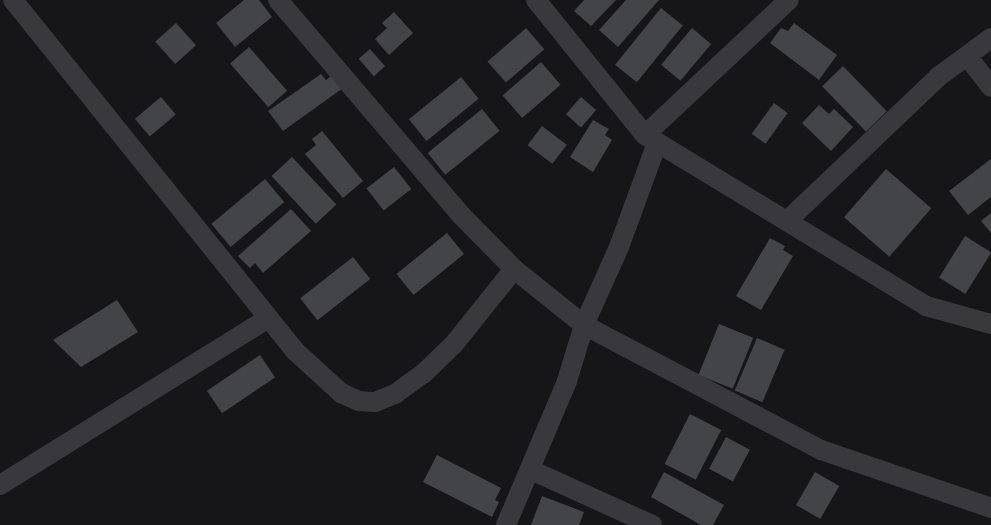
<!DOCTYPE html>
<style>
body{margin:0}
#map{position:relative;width:991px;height:525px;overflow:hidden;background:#161618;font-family:Ubuntu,sans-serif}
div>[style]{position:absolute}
.building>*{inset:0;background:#434448;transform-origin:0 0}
.minor>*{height:20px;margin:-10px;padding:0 10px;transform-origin:10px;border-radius:10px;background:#38383d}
span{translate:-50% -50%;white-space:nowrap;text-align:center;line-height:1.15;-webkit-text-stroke:5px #111113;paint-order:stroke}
</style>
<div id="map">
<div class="building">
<div style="clip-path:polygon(244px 0,259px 0,272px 17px,235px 47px,216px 23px)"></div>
<div style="clip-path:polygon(584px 0,616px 0,591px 26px,574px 11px)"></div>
<div style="clip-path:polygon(626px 0,659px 0,618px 47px,599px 30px)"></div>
<div style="left:661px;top:8px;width:28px;height:73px;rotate:39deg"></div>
<div style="clip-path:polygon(394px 12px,413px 33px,389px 55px,375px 39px,387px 28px,382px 23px)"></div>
<div style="left:176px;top:23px;width:30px;height:28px;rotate:48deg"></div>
<div style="clip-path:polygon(794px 23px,837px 55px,819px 80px,770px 43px,781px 28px,788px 31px)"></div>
<div style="left:526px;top:28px;width:28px;height:51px;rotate:49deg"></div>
<div style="left:692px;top:28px;width:25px;height:48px;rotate:40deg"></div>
<div style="left:249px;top:47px;width:58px;height:25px;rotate:49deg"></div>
<div style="left:370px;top:49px;width:23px;height:15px;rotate:49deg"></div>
<div style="left:541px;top:62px;width:30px;height:51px;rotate:49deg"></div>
<div style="left:843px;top:66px;width:63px;height:29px;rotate:46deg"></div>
<div style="clip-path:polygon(321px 74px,326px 80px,334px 74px,343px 88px,283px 131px,268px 111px)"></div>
<div style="left:461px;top:77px;width:28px;height:67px;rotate:51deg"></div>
<div style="left:161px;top:97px;width:23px;height:34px;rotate:50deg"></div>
<div style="left:581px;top:97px;width:20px;height:23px;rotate:41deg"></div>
<div style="left:774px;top:103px;width:17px;height:38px;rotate:36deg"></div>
<div style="clip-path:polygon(819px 105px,829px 114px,834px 109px,853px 127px,831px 151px,802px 123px)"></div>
<div style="left:482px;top:109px;width:28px;height:70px;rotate:51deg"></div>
<div style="clip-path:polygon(593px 120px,609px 129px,605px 135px,612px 140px,593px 172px,570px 157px)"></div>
<div style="left:542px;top:126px;width:31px;height:24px;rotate:37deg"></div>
<div style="clip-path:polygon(322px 131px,363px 181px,343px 198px,305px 154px,316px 145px,312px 139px)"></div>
<div style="left:292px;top:157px;width:65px;height:28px;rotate:47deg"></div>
<div style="clip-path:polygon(991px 159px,991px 197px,968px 215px,949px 191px)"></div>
<div style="left:394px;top:167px;width:28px;height:35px;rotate:52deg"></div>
<div style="left:886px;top:169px;width:60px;height:64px;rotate:41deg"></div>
<div style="left:265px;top:179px;width:30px;height:70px;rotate:50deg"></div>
<div style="clip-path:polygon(291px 209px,311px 231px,263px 273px,255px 263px,250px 268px,238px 256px)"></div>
<div style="clip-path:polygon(991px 213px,991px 233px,981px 221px)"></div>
<div style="left:447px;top:233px;width:27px;height:65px;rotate:51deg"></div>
<div style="left:965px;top:236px;width:31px;height:49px;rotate:32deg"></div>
<div style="clip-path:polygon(770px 238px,785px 246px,783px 250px,793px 256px,761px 310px,736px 296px)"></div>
<div style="left:353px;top:257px;width:28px;height:67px;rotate:52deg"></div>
<div style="clip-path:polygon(117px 300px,138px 332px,81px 367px,53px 340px)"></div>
<div style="left:719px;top:324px;width:37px;height:55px;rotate:22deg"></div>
<div style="left:757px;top:338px;width:30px;height:57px;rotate:23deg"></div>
<div style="left:260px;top:355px;width:27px;height:64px;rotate:56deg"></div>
<div style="left:690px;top:414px;width:35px;height:56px;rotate:27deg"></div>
<div style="left:726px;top:437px;width:27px;height:36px;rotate:28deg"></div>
<div style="clip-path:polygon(437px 455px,501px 488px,495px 500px,499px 502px,492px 517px,423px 482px)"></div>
<div style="clip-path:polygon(664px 472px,724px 505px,713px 525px,701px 525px,651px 497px)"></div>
<div style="left:815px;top:472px;width:28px;height:38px;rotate:30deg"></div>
<div style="clip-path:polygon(542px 496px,584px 512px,579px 525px,531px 525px)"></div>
</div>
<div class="minor">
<div style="left:13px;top:0;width:449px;rotate:51.2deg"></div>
<div style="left:294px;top:350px;width:64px;rotate:42.5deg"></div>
<div style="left:341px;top:393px;width:20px;rotate:24deg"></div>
<div style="left:359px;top:401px;width:16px;rotate:4deg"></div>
<div style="left:375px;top:402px;width:22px;rotate:-22deg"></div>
<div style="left:395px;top:394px;width:34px;rotate:-36deg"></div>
<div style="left:423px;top:374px;width:43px;rotate:-44.1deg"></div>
<div style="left:454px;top:344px;width:96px;rotate:-51.3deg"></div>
<div style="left:278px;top:0;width:282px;rotate:49.6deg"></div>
<div style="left:461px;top:215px;width:76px;rotate:45.5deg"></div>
<div style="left:514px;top:269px;width:90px;rotate:38.7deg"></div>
<div style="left:584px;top:325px;width:268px;rotate:27.8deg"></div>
<div style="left:821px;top:450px;width:180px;rotate:18.8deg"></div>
<div style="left:536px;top:0;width:174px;rotate:51.1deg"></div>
<div style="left:645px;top:135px;width:329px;rotate:31.3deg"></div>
<div style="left:926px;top:306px;width:67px;rotate:15.5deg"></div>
<div style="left:967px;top:56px;width:39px;rotate:52deg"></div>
<div style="left:645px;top:135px;width:197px;rotate:-43.2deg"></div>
<div style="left:787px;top:221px;width:209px;rotate:-43.6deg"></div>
<div style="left:938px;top:77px;width:66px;rotate:-36.3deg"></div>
<div style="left:531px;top:470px;width:133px;rotate:24.4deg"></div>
<div style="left:0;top:485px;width:316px;rotate:-31.9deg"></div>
<div style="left:506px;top:525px;width:156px;rotate:-67deg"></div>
<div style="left:567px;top:381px;width:59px;rotate:-73.1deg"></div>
<div style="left:584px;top:325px;width:85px;rotate:-65.8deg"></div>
<div style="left:619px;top:247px;width:111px;rotate:-69.9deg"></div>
</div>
</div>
